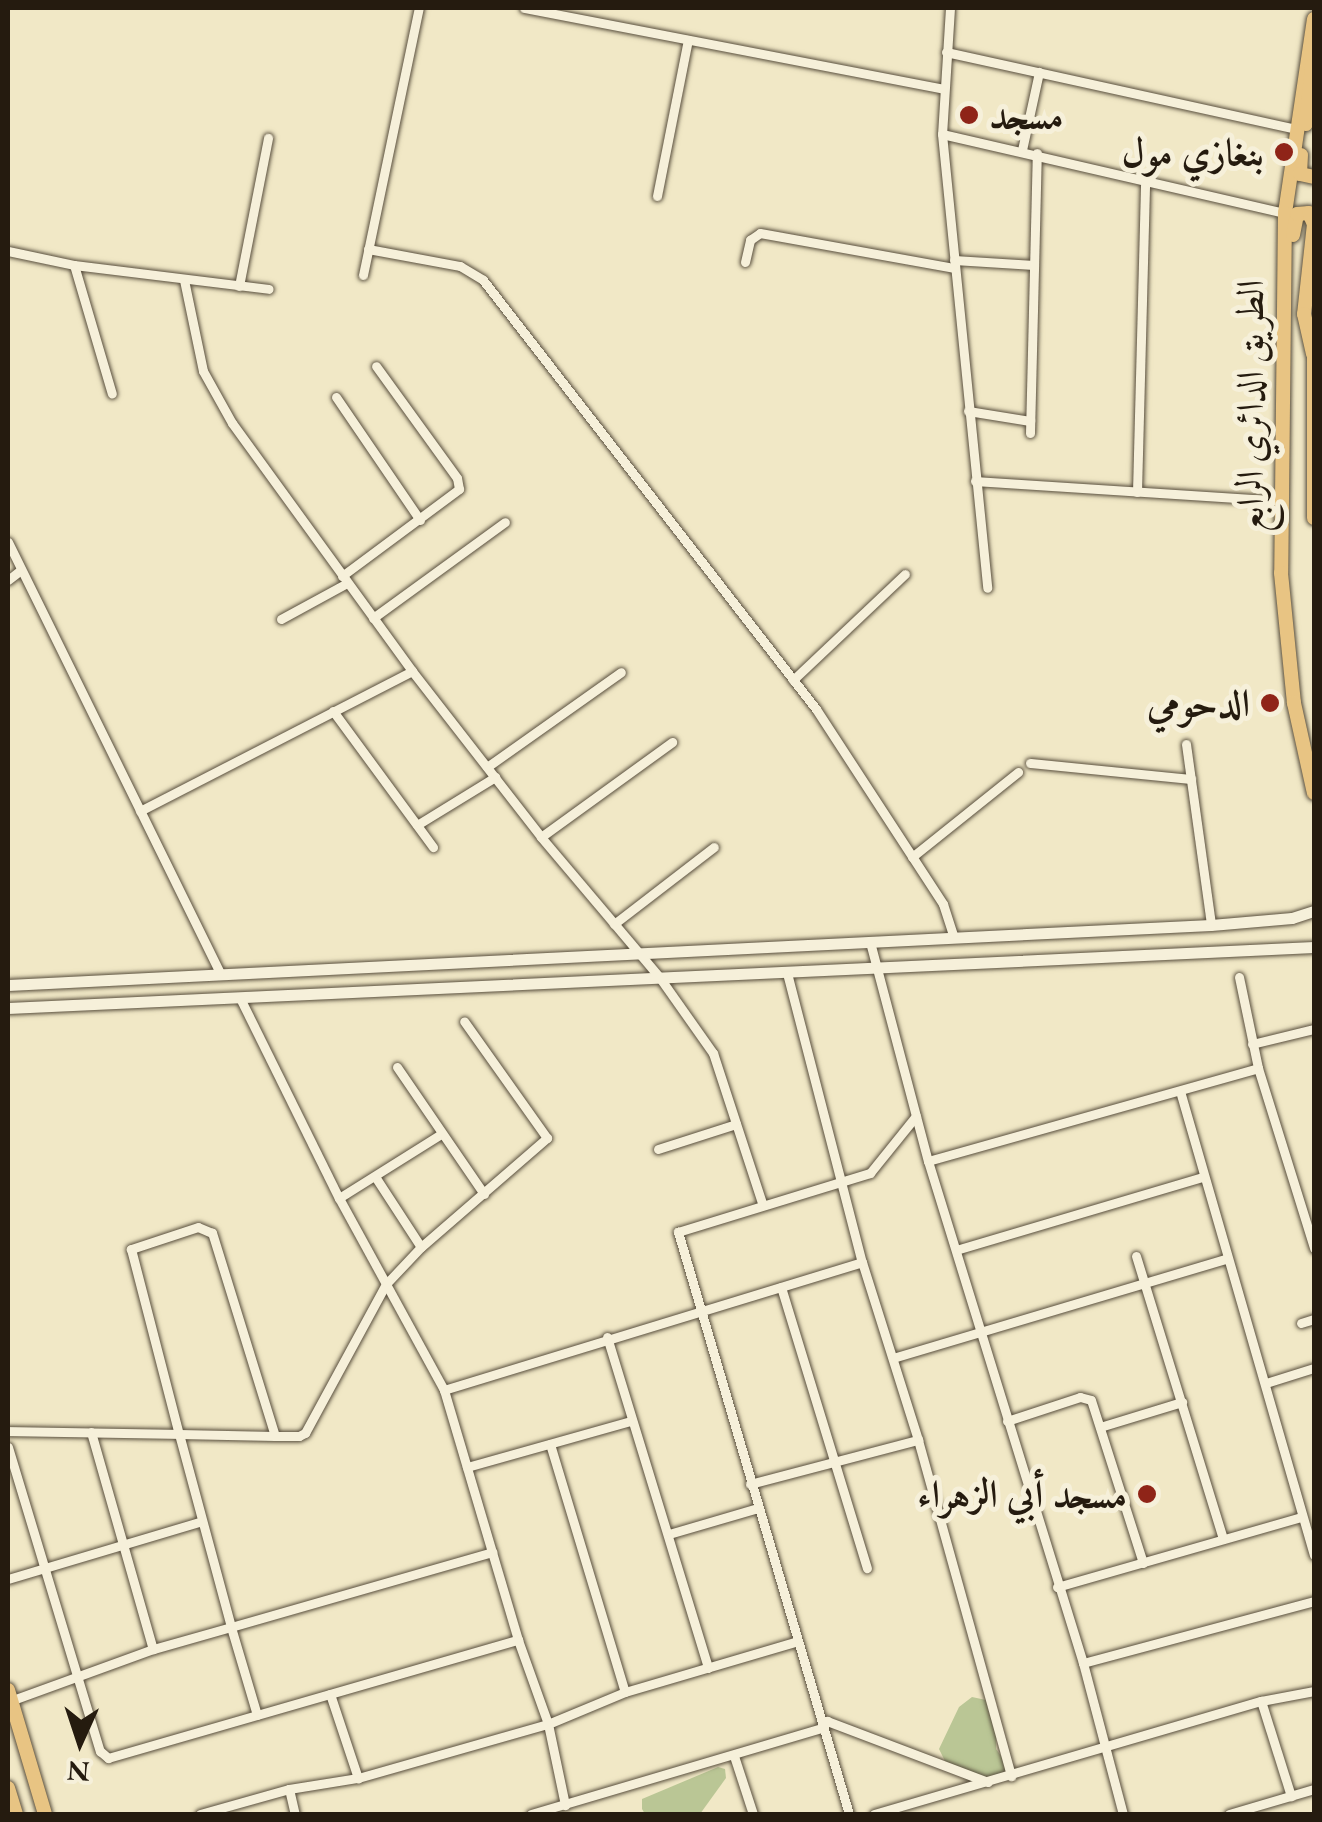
<!DOCTYPE html>
<meta charset="utf-8">
<style>
body{margin:0}
#map{position:relative;width:1322px;height:1822px;overflow:hidden;background:#f1e8c6;font-family:"EB Garamond",Amiri,serif}
div>[style]{position:absolute}
.green>*{inset:0;background:#bac695}
.roads{filter:drop-shadow(0 0 2px #584e3d) drop-shadow(0 0 2px #584e3d)}
.minor>*{height:9px;margin:-4.5px;padding:0 4.5px;transform-origin:4.5px;border-radius:4.5px;background:#f6f0da}
.secondary>*{height:11px;margin:-5.5px;padding:0 5.5px;transform-origin:5.5px;border-radius:5.5px;background:#f6f0da}
.primary>*{height:14px;margin:-7px;padding:0 7px;transform-origin:7px;border-radius:7px;background:#e8c483}
.dots>*{width:28px;height:28px;translate:-50% -50%;box-sizing:border-box;border:5px solid #f6f0da;border-radius:50%}
span{translate:-50% -50%;white-space:nowrap;text-align:center;line-height:1.15;-webkit-text-stroke:10px #f6f0da;paint-order:stroke}
.poi-label{font-size:38px;color:#251b0f;font-weight:700}
.left{translate:0 -50%;text-align:left}
.right{translate:-100% -50%;text-align:right}
.street-label{font-size:38px;color:#251b0f}
.frame{position:absolute;inset:0;border:10px solid #251b0f;pointer-events:none}
.north{position:absolute;left:30px;top:1692px;width:100px;height:100px;-webkit-text-stroke:8px #f6f0da;paint-order:stroke;rotate:183deg;font-size:28px;font-weight:700;line-height:40px;text-align:center;color:#251b0f}
.north::after{content:'';display:block;margin:auto;width:35px;height:45px;background:#251b0f;clip-path:polygon(50% 0,100% 100%,50% 72%,0 100%)}
</style>
<div id="map">
<div class="green">
<div style="clip-path:polygon(972px 1697px,986px 1700px,996px 1723px,996px 1749px,1004px 1760px,1006px 1771px,986px 1780px,946px 1763px,939px 1749px,959px 1707px)"></div>
<div style="clip-path:polygon(718px 1767px,725px 1769px,726px 1778px,700px 1814px,645px 1814px,642px 1809px,642px 1799px)"></div>
</div>
<div class="roads">
<div class="minor">
<div style="left:524px;top:8px;width:427px;rotate:10.9deg"></div>
<div style="left:950px;top:8px;width:126px;rotate:93.6deg"></div>
<div style="left:942px;top:134px;width:456px;rotate:84.3deg"></div>
<div style="left:946px;top:52px;width:358px;rotate:12.4deg"></div>
<div style="left:942px;top:134px;width:352px;rotate:13deg"></div>
<div style="left:1022px;top:150px;width:80px;rotate:-77.7deg"></div>
<div style="left:657px;top:196px;width:159px;rotate:-78.8deg"></div>
<div style="left:368px;top:249px;width:94px;rotate:10.5deg"></div>
<div style="left:460px;top:266px;width:27px;rotate:31deg"></div>
<div style="left:483px;top:280px;width:543px;rotate:52.18deg"></div>
<div style="left:816px;top:709px;width:233px;rotate:56.9deg"></div>
<div style="left:943px;top:904px;width:35px;rotate:72deg"></div>
<div style="left:8px;top:251px;width:67px;rotate:12deg"></div>
<div style="left:74px;top:265px;width:196px;rotate:7deg"></div>
<div style="left:954px;top:260px;width:80px;rotate:3.6deg"></div>
<div style="left:745px;top:262px;width:23px;rotate:-77deg"></div>
<div style="left:750px;top:240px;width:12px;rotate:-35deg"></div>
<div style="left:760px;top:233px;width:198px;rotate:10.2deg"></div>
<div style="left:74px;top:265px;width:134px;rotate:73.6deg"></div>
<div style="left:363px;top:275px;width:273px;rotate:-78.2deg"></div>
<div style="left:184px;top:280px;width:93px;rotate:78.2deg"></div>
<div style="left:203px;top:371px;width:60px;rotate:60.9deg"></div>
<div style="left:232px;top:423px;width:306px;rotate:54deg"></div>
<div style="left:412px;top:671px;width:210px;rotate:52.1deg"></div>
<div style="left:541px;top:837px;width:185px;rotate:49.8deg"></div>
<div style="left:660px;top:978px;width:92px;rotate:54.8deg"></div>
<div style="left:713px;top:1053px;width:158px;rotate:71.9deg"></div>
<div style="left:239px;top:286px;width:151px;rotate:-78.9deg"></div>
<div style="left:336px;top:397px;width:149px;rotate:55.7deg"></div>
<div style="left:968px;top:411px;width:63px;rotate:9.2deg"></div>
<div style="left:1030px;top:433px;width:280px;rotate:-88.6deg"></div>
<div style="left:975px;top:481px;width:308px;rotate:3.7deg"></div>
<div style="left:1137px;top:492px;width:313px;rotate:-88.5deg"></div>
<div style="left:8px;top:542px;width:482px;rotate:63.8deg"></div>
<div style="left:342px;top:576px;width:146px;rotate:-36.6deg"></div>
<div style="left:459px;top:489px;width:11px;rotate:-100deg"></div>
<div style="left:457px;top:478px;width:138px;rotate:-125.9deg"></div>
<div style="left:8px;top:580px;width:16px;rotate:-38deg"></div>
<div style="left:373px;top:618px;width:163px;rotate:-36deg"></div>
<div style="left:281px;top:619px;width:75px;rotate:-28.6deg"></div>
<div style="left:793px;top:680px;width:154px;rotate:-43.4deg"></div>
<div style="left:333px;top:711px;width:169px;rotate:53.7deg"></div>
<div style="left:1186px;top:744px;width:183px;rotate:82.1deg"></div>
<div style="left:1030px;top:763px;width:162px;rotate:5.7deg"></div>
<div style="left:487px;top:767px;width:164px;rotate:-35.3deg"></div>
<div style="left:140px;top:811px;width:306px;rotate:-27.2deg"></div>
<div style="left:417px;top:825px;width:92px;rotate:-31.6deg"></div>
<div style="left:541px;top:837px;width:162px;rotate:-35.9deg"></div>
<div style="left:912px;top:857px;width:136px;rotate:-38.7deg"></div>
<div style="left:614px;top:924px;width:126px;rotate:-37.6deg"></div>
<div style="left:870px;top:942px;width:227px;rotate:75.2deg"></div>
<div style="left:928px;top:1161px;width:525px;rotate:72.84deg"></div>
<div style="left:1083px;top:1663px;width:156px;rotate:75.2deg"></div>
<div style="left:787px;top:973px;width:299px;rotate:75.5deg"></div>
<div style="left:862px;top:1262px;width:187px;rotate:72.5deg"></div>
<div style="left:918px;top:1440px;width:349px;rotate:74.5deg"></div>
<div style="left:1239px;top:977px;width:93px;rotate:78.2deg"></div>
<div style="left:1258px;top:1068px;width:189px;rotate:72.7deg"></div>
<div style="left:240px;top:998px;width:223px;rotate:63.7deg"></div>
<div style="left:339px;top:1198px;width:219px;rotate:61.3deg"></div>
<div style="left:444px;top:1390px;width:261px;rotate:73.5deg"></div>
<div style="left:518px;top:1640px;width:89px;rotate:70.3deg"></div>
<div style="left:548px;top:1724px;width:83px;rotate:78.1deg"></div>
<div style="left:1252px;top:1044px;width:64px;rotate:-13.6deg"></div>
<div style="left:397px;top:1067px;width:154px;rotate:55.6deg"></div>
<div style="left:1180px;top:1091px;width:483px;rotate:73.9deg"></div>
<div style="left:658px;top:1149px;width:82px;rotate:-17.8deg"></div>
<div style="left:928px;top:1161px;width:343px;rotate:-15.7deg"></div>
<div style="left:376px;top:1178px;width:82px;rotate:56.9deg"></div>
<div style="left:339px;top:1198px;width:120px;rotate:-32.1deg"></div>
<div style="left:956px;top:1250px;width:257px;rotate:-16.5deg"></div>
<div style="left:1136px;top:1256px;width:296px;rotate:72.9deg"></div>
<div style="left:781px;top:1287px;width:294px;rotate:73deg"></div>
<div style="left:1301px;top:1323px;width:14px;rotate:-17deg"></div>
<div style="left:607px;top:1337px;width:346px;rotate:73deg"></div>
<div style="left:893px;top:1358px;width:347px;rotate:-16.6deg"></div>
<div style="left:1266px;top:1383px;width:50px;rotate:-17.4deg"></div>
<div style="left:444px;top:1390px;width:437px;rotate:-17deg"></div>
<div style="left:1007px;top:1421px;width:77px;rotate:-18.2deg"></div>
<div style="left:1080px;top:1397px;width:11px;rotate:15deg"></div>
<div style="left:1091px;top:1400px;width:171px;rotate:72.3deg"></div>
<div style="left:1100px;top:1427px;width:86px;rotate:-17deg"></div>
<div style="left:8px;top:1431px;width:171px;rotate:1deg"></div>
<div style="left:179px;top:1434px;width:200px;rotate:74.9deg"></div>
<div style="left:231px;top:1627px;width:81px;rotate:164.2deg"></div>
<div style="left:153px;top:1649px;width:152px;rotate:160deg"></div>
<div style="left:91px;top:1432px;width:226px;rotate:74.1deg"></div>
<div style="left:275px;top:1436px;width:213px;rotate:-107.2deg"></div>
<div style="left:212px;top:1233px;width:15px;rotate:-157deg"></div>
<div style="left:198px;top:1227px;width:71px;rotate:161.8deg"></div>
<div style="left:131px;top:1249px;width:191px;rotate:75.5deg"></div>
<div style="left:179px;top:1434px;width:96px;rotate:1.2deg"></div>
<div style="left:275px;top:1436px;width:24px"></div>
<div style="left:299px;top:1436px;width:7px;rotate:-27deg"></div>
<div style="left:305px;top:1433px;width:170px;rotate:-61.5deg"></div>
<div style="left:386px;top:1284px;width:51px;rotate:-46.6deg"></div>
<div style="left:421px;top:1247px;width:167px;rotate:-40.9deg"></div>
<div style="left:547px;top:1138px;width:143px;rotate:-125.4deg"></div>
<div style="left:550px;top:1444px;width:259px;rotate:73.2deg"></div>
<div style="left:8px;top:1447px;width:318px;rotate:73.2deg"></div>
<div style="left:100px;top:1751px;width:11px;rotate:41deg"></div>
<div style="left:108px;top:1758px;width:427px;rotate:-16.1deg"></div>
<div style="left:467px;top:1467px;width:170px;rotate:-15.7deg"></div>
<div style="left:750px;top:1484px;width:174px;rotate:-14.7deg"></div>
<div style="left:669px;top:1534px;width:93px;rotate:-16.3deg"></div>
<div style="left:8px;top:1579px;width:202px;rotate:-16.6deg"></div>
<div style="left:1057px;top:1587px;width:254px;rotate:-16deg"></div>
<div style="left:1083px;top:1663px;width:239px;rotate:-15deg"></div>
<div style="left:330px;top:1694px;width:89px;rotate:71.6deg"></div>
<div style="left:1261px;top:1701px;width:100px;rotate:72.5deg"></div>
<div style="left:257px;top:1715px;width:92px;rotate:-106.5deg"></div>
<div style="left:231px;top:1627px;width:272px;rotate:-16deg"></div>
<div style="left:734px;top:1756px;width:61px;rotate:71.9deg"></div>
<div style="left:289px;top:1789px;width:26px;rotate:77deg"></div>
<div style="left:200px;top:1814px;width:92px;rotate:-15.7deg"></div>
<div style="left:289px;top:1789px;width:70px;rotate:-9.1deg"></div>
<div style="left:358px;top:1778px;width:198px;rotate:-15.9deg"></div>
<div style="left:548px;top:1724px;width:83px;rotate:-22.6deg"></div>
<div style="left:625px;top:1692px;width:180px;rotate:-16.4deg"></div>
<div style="left:531px;top:1814px;width:303px;rotate:-16.5deg"></div>
<div style="left:822px;top:1728px;width:9px;rotate:-54deg"></div>
<div style="left:827px;top:1721px;width:172px;rotate:20.8deg"></div>
<div style="left:849px;top:1814px;width:607px;rotate:-106.37deg"></div>
<div style="left:678px;top:1232px;width:201px;rotate:-17.1deg"></div>
<div style="left:870px;top:1173px;width:73px;rotate:-51.1deg"></div>
<div style="left:874px;top:1814px;width:403px;rotate:-16.3deg"></div>
<div style="left:1261px;top:1701px;width:54px;rotate:-10.7deg"></div>
<div style="left:1229px;top:1814px;width:89px;rotate:-16.4deg"></div>
</div>
<div class="secondary">
<div style="left:8px;top:985px;width:1204px;rotate:-2.86deg"></div>
<div style="left:1211px;top:925px;width:81px;rotate:-4.9deg"></div>
<div style="left:1292px;top:918px;width:23px;rotate:-18deg"></div>
<div style="left:8px;top:1008px;width:1307px;rotate:-2.67deg"></div>
</div>
<div class="primary">
<div style="left:1314px;top:19px;width:196px;rotate:98.5deg"></div>
<div style="left:1285px;top:213px;width:360px;rotate:90.6deg"></div>
<div style="left:1281px;top:573px;width:131px;rotate:84.3deg"></div>
<div style="left:1294px;top:703px;width:92px;rotate:77.5deg"></div>
<div style="left:1306px;top:124px;width:58px;rotate:-84.1deg"></div>
<div style="left:1301px;top:155px;width:19px;rotate:93deg"></div>
<div style="left:1300px;top:174px;width:14px;rotate:12deg"></div>
<div style="left:1293px;top:235px;width:21px;rotate:-79deg"></div>
<div style="left:1297px;top:214px;width:12px;rotate:-5deg"></div>
<div style="left:1309px;top:213px;width:12px;rotate:66deg"></div>
<div style="left:1314px;top:224px;width:91px;rotate:96.3deg"></div>
<div style="left:1304px;top:314px;width:41px;rotate:77.3deg"></div>
<div style="left:1314px;top:326px;width:192px;rotate:90deg"></div>
<div style="left:8px;top:1690px;width:129px;rotate:73.4deg"></div>
<div style="left:8px;top:1788px;width:27px;rotate:73deg"></div>
</div>
</div>
<div class="dots">
<div style="left:969px;top:115px;background:#8f2418"></div>
<div style="left:1284px;top:152px;background:#8f2418"></div>
<div style="left:1270px;top:703px;background:#8f2418"></div>
<div style="left:1147px;top:1494px;background:#8f2418"></div>
</div>
<div class="poi-label">
<span class="left" style="left:989px;top:115px">مسجد</span>
<span class="right" style="left:1264px;top:152px">بنغازي مول</span>
<span class="right" style="left:1250px;top:703px">الدحومي</span>
<span class="right" style="left:1127px;top:1494px">مسجد أبي الزهراء</span>
</div>
<div class="street-label">
<span style="left:1250px;top:406px;rotate:-90deg">الطريق الدائري الرابع</span>
</div>
<div class="frame"></div>
<div class="north">N</div>
</div>
